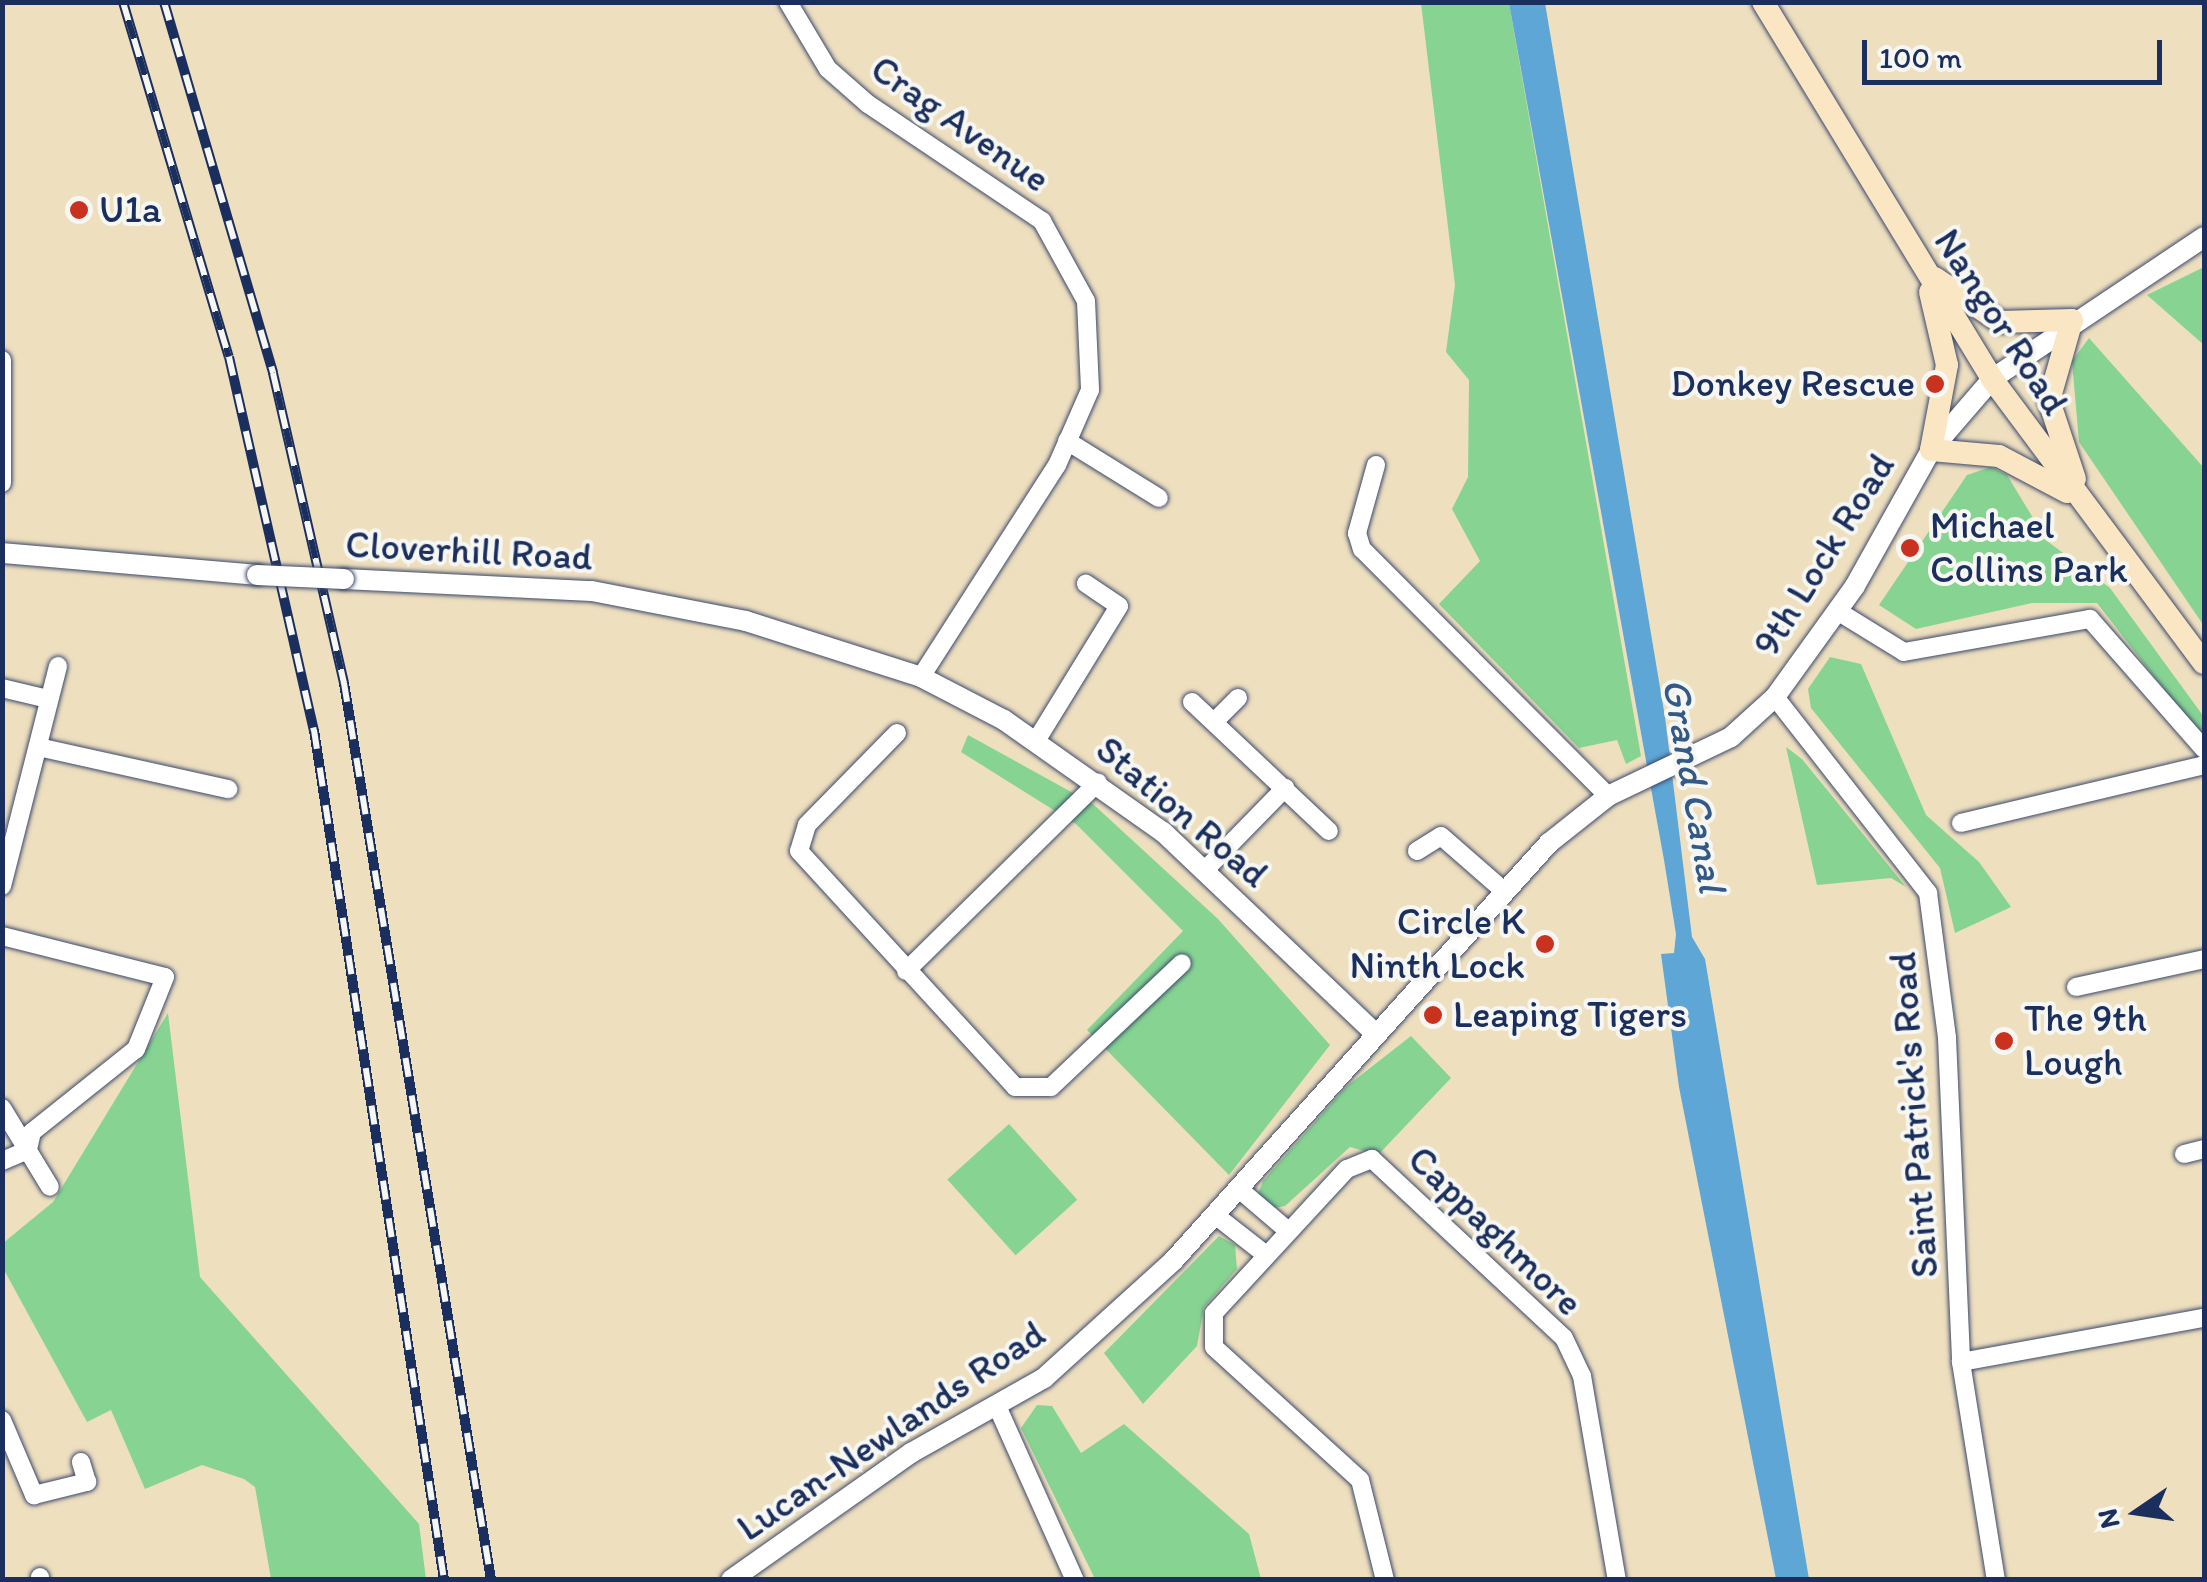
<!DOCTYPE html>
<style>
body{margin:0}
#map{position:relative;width:2207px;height:1582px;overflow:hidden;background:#eedfbf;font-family:Itim,sans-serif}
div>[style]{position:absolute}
.green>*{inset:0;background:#87d492;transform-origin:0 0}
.water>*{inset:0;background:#5ea6d5}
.roads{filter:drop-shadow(0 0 2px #3b496d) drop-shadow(0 0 2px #3b496d)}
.minor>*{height:18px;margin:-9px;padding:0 9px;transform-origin:9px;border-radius:9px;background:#fff}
.tertiary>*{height:20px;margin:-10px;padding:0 10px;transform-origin:10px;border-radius:10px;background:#fff}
.secondary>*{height:22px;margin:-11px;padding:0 11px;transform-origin:11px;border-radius:11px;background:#fbe6c4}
.rail>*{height:10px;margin-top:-5px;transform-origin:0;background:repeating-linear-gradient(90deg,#f6f6f2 0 19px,#1b2f5e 0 38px);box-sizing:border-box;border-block:2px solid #1b2f5e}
.bridges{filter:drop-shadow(0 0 2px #3b496d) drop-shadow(0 0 2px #3b496d)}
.tertiary-bridge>*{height:20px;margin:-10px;padding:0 10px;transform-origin:10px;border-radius:10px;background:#fff}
.dots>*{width:28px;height:28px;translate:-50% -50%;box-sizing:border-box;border:5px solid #f6f6f2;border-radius:50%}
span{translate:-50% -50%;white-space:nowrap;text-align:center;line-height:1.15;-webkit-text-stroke:8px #f6f6f2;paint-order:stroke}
.street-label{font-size:38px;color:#1b2f5e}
.poi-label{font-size:38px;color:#1b2f5e}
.left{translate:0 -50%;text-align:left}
.right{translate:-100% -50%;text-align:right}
.water-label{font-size:40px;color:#325988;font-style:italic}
.frame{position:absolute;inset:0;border:5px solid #1b2f5e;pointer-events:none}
.north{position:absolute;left:2087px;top:1462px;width:100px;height:100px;-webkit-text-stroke:8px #f6f6f2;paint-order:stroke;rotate:257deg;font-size:28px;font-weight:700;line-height:40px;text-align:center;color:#1b2f5e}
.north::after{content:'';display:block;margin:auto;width:35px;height:45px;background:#1b2f5e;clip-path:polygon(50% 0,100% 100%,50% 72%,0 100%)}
.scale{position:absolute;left:1862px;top:40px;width:300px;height:45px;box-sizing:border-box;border:5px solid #1b2f5e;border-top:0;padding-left:12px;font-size:30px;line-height:35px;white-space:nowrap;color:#1b2f5e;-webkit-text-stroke:8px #f6f6f2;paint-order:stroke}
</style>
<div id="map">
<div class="green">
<div style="clip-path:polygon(1421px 3px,1509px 3px,1641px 756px,1626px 764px,1617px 740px,1579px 748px,1439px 604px,1480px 561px,1452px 509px,1468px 477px,1469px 380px,1446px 352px,1455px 285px)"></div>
<div style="clip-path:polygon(2204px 267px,2204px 345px,2147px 295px)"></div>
<div style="clip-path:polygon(2089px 338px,2204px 468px,2204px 626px,2079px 442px,2072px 361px)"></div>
<div style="clip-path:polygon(1991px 467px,2007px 475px,2047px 541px,2110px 588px,2204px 717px,2204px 741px,2097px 603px,2032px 603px,1916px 629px,1879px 605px,1967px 475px)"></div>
<div style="clip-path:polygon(1830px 657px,1861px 664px,1926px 815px,1979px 862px,2011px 907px,1955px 933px,1940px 868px,1811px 708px,1808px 689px)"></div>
<div style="clip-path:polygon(968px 735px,1093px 804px,1218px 919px,1330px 1045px,1229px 1175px,1087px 1030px,1183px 931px,1076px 824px,961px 752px)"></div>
<div style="clip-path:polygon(1786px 747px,1802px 759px,1906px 887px,1891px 878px,1817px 885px)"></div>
<div style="clip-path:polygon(168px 1013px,200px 1277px,419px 1524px,426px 1579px,271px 1579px,255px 1487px,244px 1479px,202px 1465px,145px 1489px,111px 1410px,87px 1422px,3px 1268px,2px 1244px,53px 1202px)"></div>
<div style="clip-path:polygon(1411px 1036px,1451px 1078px,1378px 1155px,1350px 1147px,1285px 1206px,1269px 1209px,1258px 1194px,1263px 1181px,1347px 1086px)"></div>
<div style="left:1009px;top:1124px;width:102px;height:83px;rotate:48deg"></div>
<div style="clip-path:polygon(1219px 1236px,1235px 1245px,1237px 1269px,1204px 1307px,1197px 1346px,1143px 1404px,1104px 1353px)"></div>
<div style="clip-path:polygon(1037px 1405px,1052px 1406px,1081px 1453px,1124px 1424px,1249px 1534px,1261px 1579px,1095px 1579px,1021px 1428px)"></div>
</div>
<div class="water">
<div style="clip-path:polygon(1509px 3px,1545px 3px,1665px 717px,1692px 937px,1705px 959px,1809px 1579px,1776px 1579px,1679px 1087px,1661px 954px,1674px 953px,1676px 934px,1664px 860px)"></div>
</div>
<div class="roads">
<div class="minor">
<div style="left:788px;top:2px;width:78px;rotate:59.2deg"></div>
<div style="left:828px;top:69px;width:53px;rotate:41.2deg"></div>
<div style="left:868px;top:104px;width:210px;rotate:33.9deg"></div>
<div style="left:1042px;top:221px;width:91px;rotate:61.2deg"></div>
<div style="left:1086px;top:301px;width:89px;rotate:87.4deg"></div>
<div style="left:1090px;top:390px;width:82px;rotate:113.7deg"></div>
<div style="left:1057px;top:465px;width:252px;rotate:122.7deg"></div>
<div style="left:2px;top:360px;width:123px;rotate:90deg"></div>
<div style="left:1067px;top:441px;width:108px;rotate:31.8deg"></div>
<div style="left:1376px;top:465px;width:71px;rotate:105.6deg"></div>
<div style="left:1357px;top:533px;width:17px;rotate:73deg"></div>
<div style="left:1362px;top:549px;width:349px;rotate:45.1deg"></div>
<div style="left:1839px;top:612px;width:76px;rotate:31.6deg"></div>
<div style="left:1904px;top:652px;width:189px;rotate:-10.1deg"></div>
<div style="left:2090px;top:619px;width:173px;rotate:48.8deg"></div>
<div style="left:2px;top:688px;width:47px;rotate:13.4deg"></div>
<div style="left:1775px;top:697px;width:249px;rotate:52deg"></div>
<div style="left:1928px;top:893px;width:146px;rotate:82.5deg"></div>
<div style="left:1947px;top:1038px;width:324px;rotate:87.5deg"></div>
<div style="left:1961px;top:1362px;width:221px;rotate:80.9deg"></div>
<div style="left:1192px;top:702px;width:188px;rotate:43.3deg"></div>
<div style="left:1214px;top:722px;width:34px;rotate:-45deg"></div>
<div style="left:897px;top:733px;width:129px;rotate:134.4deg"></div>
<div style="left:807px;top:825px;width:27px;rotate:107deg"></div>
<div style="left:799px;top:851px;width:320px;rotate:47.5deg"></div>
<div style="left:1015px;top:1087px;width:36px"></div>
<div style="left:1051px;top:1087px;width:180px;rotate:-43.4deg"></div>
<div style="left:1036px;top:741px;width:158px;rotate:-58.4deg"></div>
<div style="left:1119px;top:606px;width:40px;rotate:-146deg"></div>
<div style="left:38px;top:747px;width:195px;rotate:12.5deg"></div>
<div style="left:1961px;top:823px;width:250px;rotate:-13.4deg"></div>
<div style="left:1417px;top:851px;width:28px;rotate:-32deg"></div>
<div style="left:1441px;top:836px;width:84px;rotate:41.1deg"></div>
<div style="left:1205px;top:870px;width:115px;rotate:-45.7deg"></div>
<div style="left:2px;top:886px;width:227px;rotate:-75.7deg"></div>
<div style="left:2px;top:936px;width:168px;rotate:14.1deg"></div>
<div style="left:165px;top:977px;width:78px;rotate:111.9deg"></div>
<div style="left:136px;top:1049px;width:133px;rotate:141.4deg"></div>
<div style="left:32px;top:1132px;width:18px;rotate:103deg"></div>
<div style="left:28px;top:1150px;width:28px;rotate:157deg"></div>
<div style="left:906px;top:971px;width:269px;rotate:-44.5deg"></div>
<div style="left:2076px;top:987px;width:131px;rotate:-12.3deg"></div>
<div style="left:2px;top:1108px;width:92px;rotate:58.7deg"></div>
<div style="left:2184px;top:1154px;width:21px;rotate:-14deg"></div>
<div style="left:1239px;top:1189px;width:63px;rotate:40.5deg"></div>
<div style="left:1215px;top:1215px;width:63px;rotate:38deg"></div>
<div style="left:1961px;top:1362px;width:247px;rotate:-10.3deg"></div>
<div style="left:997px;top:1406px;width:191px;rotate:65.9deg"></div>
<div style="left:2px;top:1420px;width:82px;rotate:66.9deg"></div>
<div style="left:34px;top:1495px;width:55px;rotate:-13.8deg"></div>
<div style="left:87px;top:1482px;width:21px;rotate:-107deg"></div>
<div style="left:40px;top:1577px;width:3px;rotate:90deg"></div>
<div style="left:1385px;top:1580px;width:103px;rotate:-104deg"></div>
<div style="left:1360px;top:1480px;width:197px;rotate:-137.7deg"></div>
<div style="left:1214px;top:1347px;width:34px;rotate:-90deg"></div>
<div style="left:1214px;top:1313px;width:196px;rotate:-47.3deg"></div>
<div style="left:1347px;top:1169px;width:27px;rotate:-22deg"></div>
<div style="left:1372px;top:1159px;width:262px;rotate:43deg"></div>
<div style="left:1564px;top:1338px;width:42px;rotate:64.7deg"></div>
<div style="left:1582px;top:1376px;width:207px;rotate:80.3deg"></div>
</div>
<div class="tertiary">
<div style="left:2px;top:553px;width:256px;rotate:4.9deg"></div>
<div style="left:344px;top:579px;width:248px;rotate:2.8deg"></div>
<div style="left:592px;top:591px;width:157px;rotate:11deg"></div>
<div style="left:746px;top:621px;width:184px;rotate:17.7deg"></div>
<div style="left:921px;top:677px;width:93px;rotate:27.4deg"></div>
<div style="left:1004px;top:720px;width:194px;rotate:35.2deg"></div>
<div style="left:1163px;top:832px;width:292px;rotate:43.5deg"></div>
<div style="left:731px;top:1580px;width:220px;rotate:-35.2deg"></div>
<div style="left:911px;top:1453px;width:153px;rotate:-29.4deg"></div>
<div style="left:1044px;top:1378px;width:176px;rotate:-42.2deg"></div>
<div style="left:1174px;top:1260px;width:561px;rotate:-48.04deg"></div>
<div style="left:1549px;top:843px;width:75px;rotate:-38.5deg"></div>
<div style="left:1608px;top:796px;width:136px;rotate:-25.6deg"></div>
<div style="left:1731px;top:737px;width:59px;rotate:-42.3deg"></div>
<div style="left:1775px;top:697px;width:137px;rotate:-54.2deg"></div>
<div style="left:1855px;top:586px;width:156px;rotate:-60.8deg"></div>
<div style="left:1931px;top:450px;width:94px;rotate:-49.3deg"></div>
<div style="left:1992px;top:379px;width:255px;rotate:-33.8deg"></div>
</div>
<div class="secondary">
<div style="left:1763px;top:2px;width:441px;rotate:58.7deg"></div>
<div style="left:1992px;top:379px;width:354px;rotate:53.3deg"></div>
<div style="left:1935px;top:278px;width:78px;rotate:34.1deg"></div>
<div style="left:2000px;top:322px;width:72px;rotate:-1.6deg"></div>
<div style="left:2072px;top:320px;width:84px;rotate:105.9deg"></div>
<div style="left:2049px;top:401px;width:82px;rotate:71.6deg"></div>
<div style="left:1930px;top:292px;width:75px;rotate:76.9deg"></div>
<div style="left:1947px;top:365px;width:86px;rotate:100.7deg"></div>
<div style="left:1931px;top:450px;width:68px;rotate:5deg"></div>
<div style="left:1999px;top:456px;width:77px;rotate:27.9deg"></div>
</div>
</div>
<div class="rail">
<div style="left:123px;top:2px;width:370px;rotate:73.4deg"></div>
<div style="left:229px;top:357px;width:383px;rotate:77.2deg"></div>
<div style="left:314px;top:730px;width:860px;rotate:81.3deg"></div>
<div style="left:164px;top:2px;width:387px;rotate:73.6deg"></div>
<div style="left:273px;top:373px;width:318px;rotate:77.1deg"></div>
<div style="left:344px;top:683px;width:909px;rotate:80.69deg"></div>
</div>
<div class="bridges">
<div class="tertiary-bridge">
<div style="left:257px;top:575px;width:87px;rotate:2.6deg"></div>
</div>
</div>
<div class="dots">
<div style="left:79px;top:210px;background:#c8321e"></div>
<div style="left:1935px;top:384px;background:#c8321e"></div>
<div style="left:1910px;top:548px;background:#c8321e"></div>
<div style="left:1545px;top:944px;background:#c8321e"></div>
<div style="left:1433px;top:1015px;background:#c8321e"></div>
<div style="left:2004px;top:1041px;background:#c8321e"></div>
</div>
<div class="street-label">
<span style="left:960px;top:124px;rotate:35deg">Crag Avenue</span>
<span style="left:2001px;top:322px;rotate:57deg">Nangor Road</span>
<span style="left:469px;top:551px;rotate:3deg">Cloverhill Road</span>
<span style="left:1824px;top:555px;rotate:-58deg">9th Lock Road</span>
<span style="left:1182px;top:812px;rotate:40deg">Station Road</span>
<span style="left:1914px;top:1115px;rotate:-94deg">Saint Patrick's Road</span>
<span style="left:1495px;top:1231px;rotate:44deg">Cappaghmore</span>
<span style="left:891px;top:1431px;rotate:-34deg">Lucan-Newlands Road</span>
</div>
<div class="poi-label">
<span class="left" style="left:99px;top:210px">U1a</span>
<span class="right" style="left:1915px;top:384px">Donkey Rescue</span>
<span class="left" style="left:1930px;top:548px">Michael<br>Collins Park</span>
<span class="right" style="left:1525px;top:944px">Circle K<br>Ninth Lock</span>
<span class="left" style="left:1453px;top:1015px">Leaping Tigers</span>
<span class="left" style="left:2024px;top:1041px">The 9th<br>Lough</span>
</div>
<div class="water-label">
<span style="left:1695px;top:785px;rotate:80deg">Grand Canal</span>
</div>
<div class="frame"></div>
<div class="north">N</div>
<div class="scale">100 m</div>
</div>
